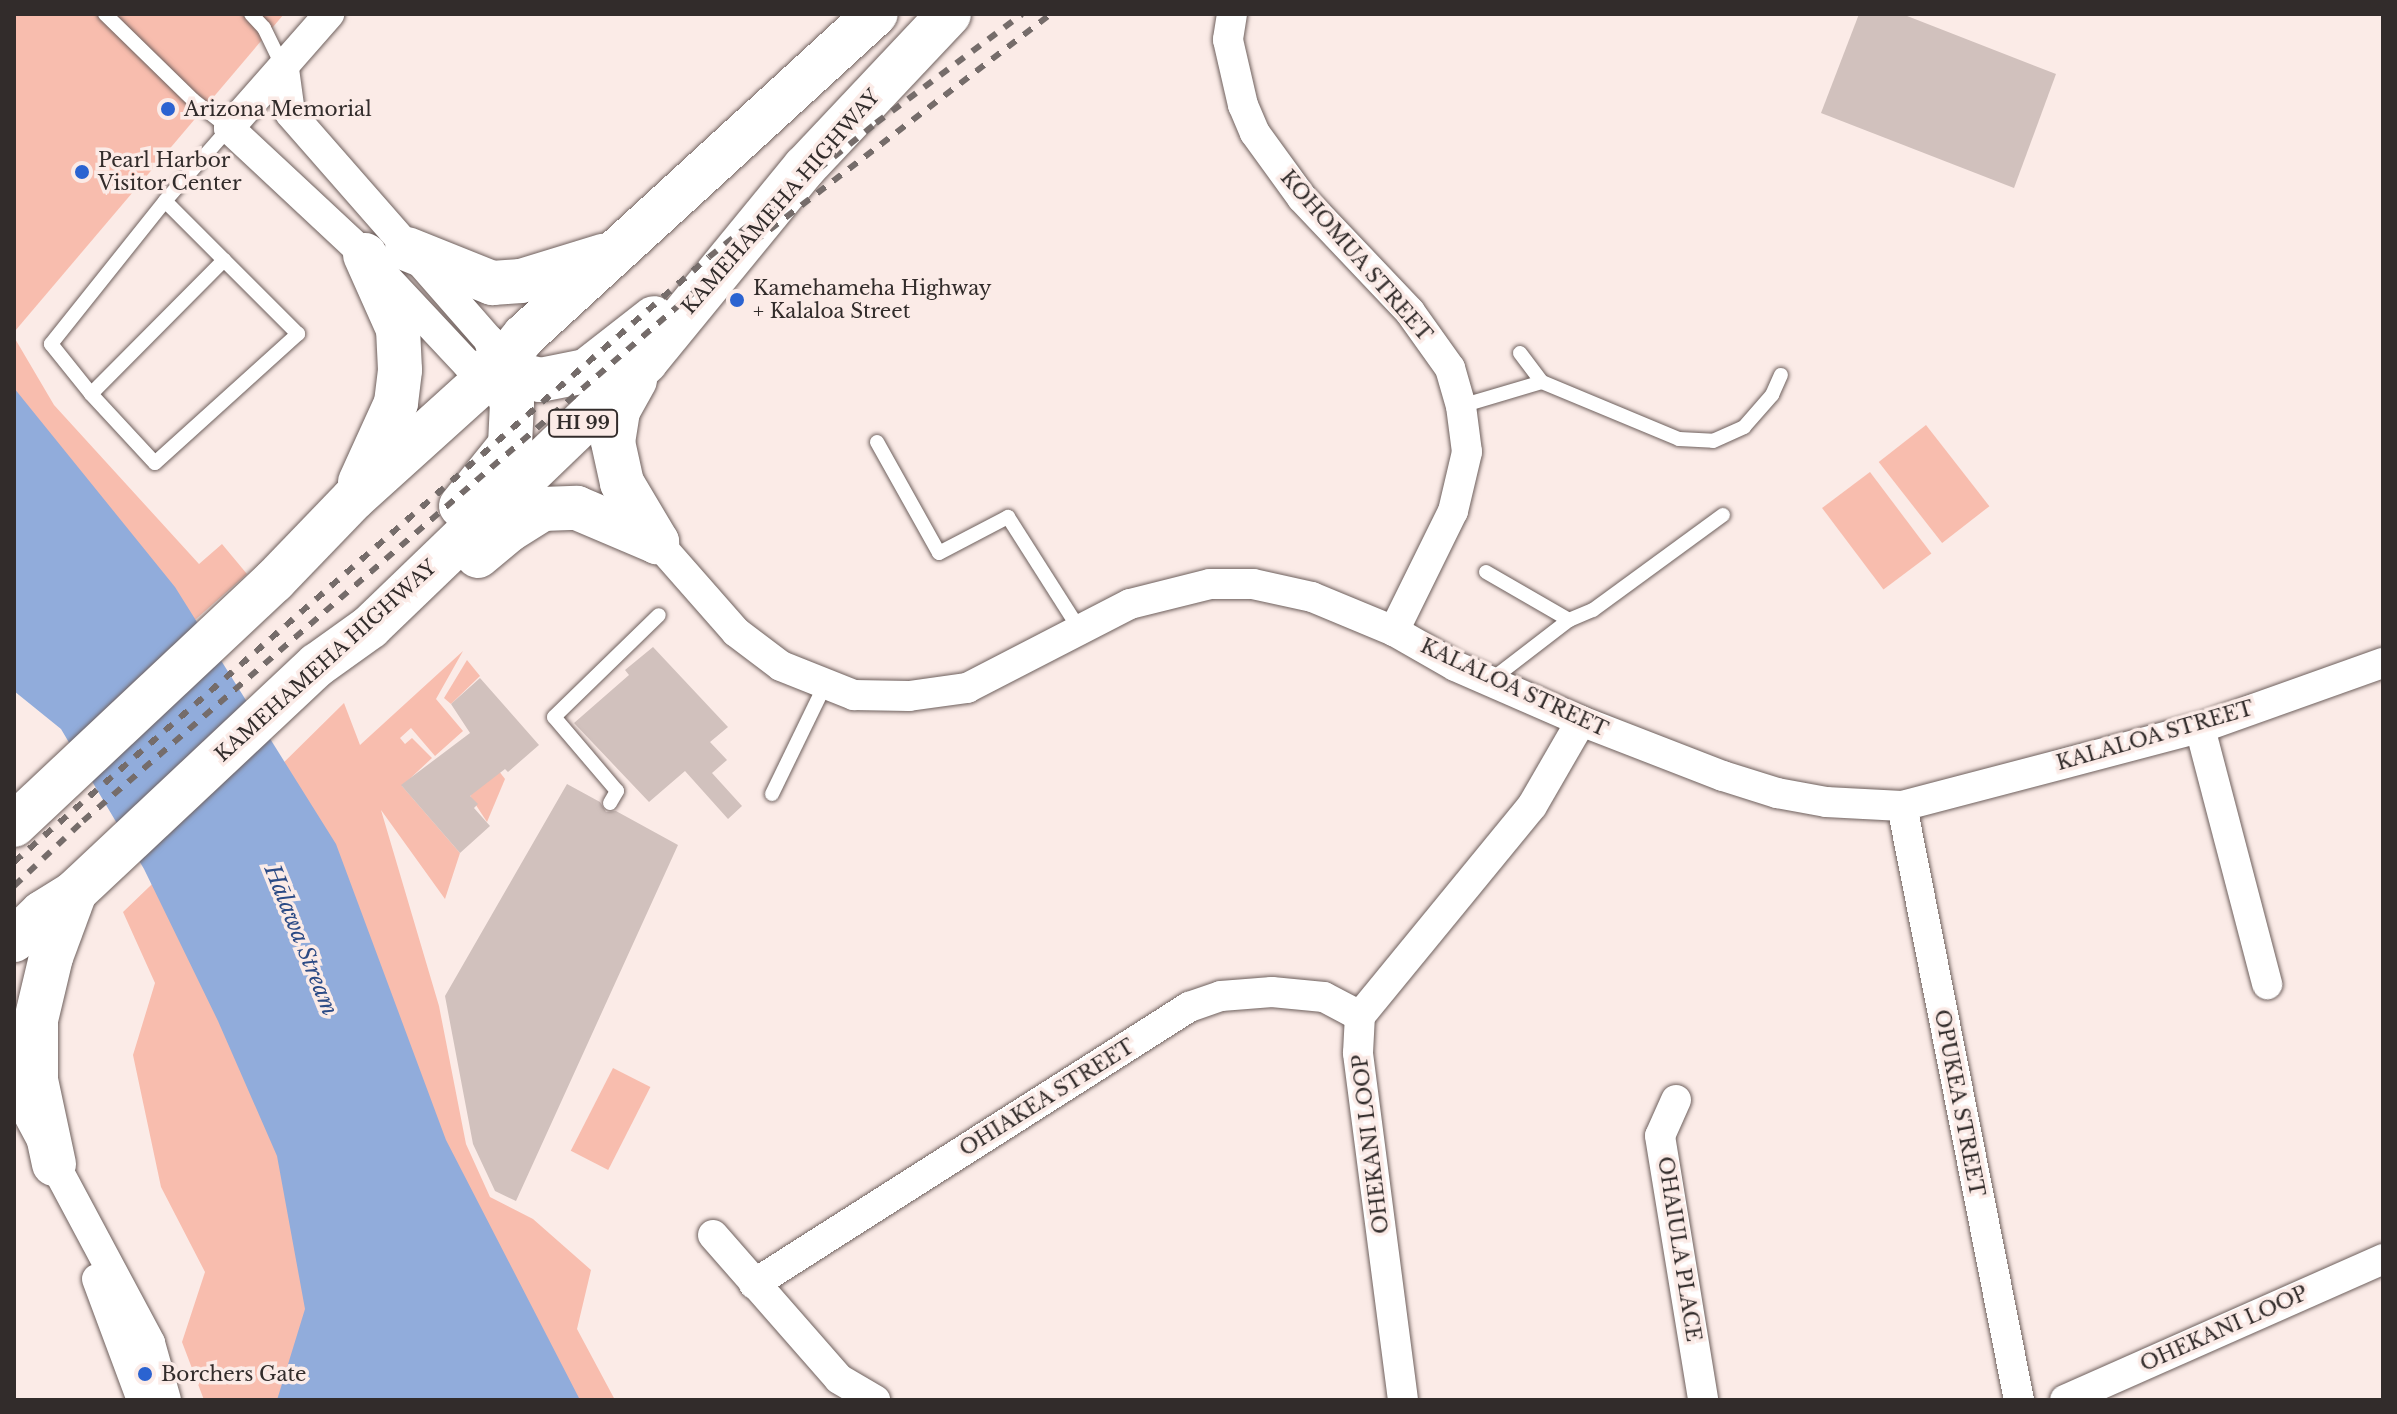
<!DOCTYPE html>
<meta charset="utf-8">
<style>
body{margin:0}
#map{position:relative;width:2397px;height:1414px;overflow:hidden;background:#fbebe7;font-family:"Libre Baskerville",serif}
div>[style]{position:absolute}
.green>*{inset:0;background:#f8bdae;transform-origin:0 0}
.water>*{inset:0;background:#91acdb}
.building>*{inset:0;background:#d1c1bd}
.roads{filter:drop-shadow(0 0 2px #6e605d) drop-shadow(0 0 2px #6e605d)}
.lane>*{height:14px;margin:-7px;padding:0 7px;transform-origin:7px;border-radius:7px;background:#fff}
.street>*{height:30px;margin:-15px;padding:0 15px;transform-origin:15px;border-radius:15px;background:#fff}
.primary>*{height:44px;margin:-22px;padding:0 22px;transform-origin:22px;border-radius:22px;background:#fff}
.rail>*{height:6px;margin-top:-3px;transform-origin:0;background:repeating-linear-gradient(90deg,#756c6a 0 10px,transparent 0 20px)}
.dots>*{width:22px;height:22px;translate:-50% -50%;box-sizing:border-box;border:4px solid #fbebe7;border-radius:50%}
span{translate:-50% -50%;white-space:nowrap;text-align:center;line-height:1.15;-webkit-text-stroke:7px #fbebe7;paint-order:stroke}
.shield-label span{padding:2px 6px;background:#fbebe7;border:2px solid;border-radius:6px;-webkit-text-stroke-width:0}
.shield-label{font-size:18px;color:#322c2b;font-weight:700}
.poi-label{font-size:20px;color:#322c2b}
.left{translate:0 -50%;text-align:left}
.street-label{font-size:20px;color:#322c2b}
.water-label{font-size:22px;color:#2b4a85;font-style:italic}
.frame{position:absolute;inset:0;border:16px solid #322c2b;pointer-events:none}
</style>
<div id="map">
<div class="green">
<div style="clip-path:polygon(14px 14px,284px 14px,15px 331px,14px 330px)"></div>
<div style="clip-path:polygon(14px 337px,54px 405px,199px 564px,222px 544px,247px 574px,162px 649px,14px 427px)"></div>
<div style="left:1926px;top:425px;width:103px;height:60px;rotate:52deg"></div>
<div style="left:1870px;top:472px;width:102px;height:60px;rotate:53deg"></div>
<div style="clip-path:polygon(463px 651px,436px 699px,463px 731px,435px 756px,411px 728px,400px 738px,405px 744px,412px 738px,432px 758px,402px 786px,460px 853px,445px 899px,381px 810px,439px 1006px,466px 1144px,490px 1197px,533px 1219px,591px 1270px,577px 1329px,615px 1400px,472px 1400px,267px 779px,344px 703px,360px 745px)"></div>
<div style="clip-path:polygon(467px 660px,480px 676px,451px 704px,444px 698px)"></div>
<div style="clip-path:polygon(492px 762px,505px 779px,487px 822px,470px 796px)"></div>
<div style="clip-path:polygon(201px 837px,353px 1400px,204px 1400px,182px 1342px,205px 1272px,161px 1187px,133px 1055px,155px 983px,123px 912px)"></div>
<div style="left:613px;top:1068px;width:42px;height:93px;rotate:27deg"></div>
</div>
<div class="water">
<div style="clip-path:polygon(14px 388px,175px 587px,336px 844px,446px 1140px,580px 1400px,277px 1400px,305px 1309px,277px 1156px,218px 1021px,144px 869px,61px 729px,14px 691px)"></div>
</div>
<div class="building">
<div style="clip-path:polygon(1859px 14px,1902px 14px,2056px 74px,2014px 188px,1821px 113px)"></div>
<div style="clip-path:polygon(653px 647px,728px 727px,710px 742px,727px 760px,712px 773px,742px 806px,728px 819px,685px 771px,649px 802px,574px 723px,629px 675px,625px 670px)"></div>
<div style="clip-path:polygon(480px 678px,539px 745px,508px 772px,505px 769px,470px 796px,478px 804px,474px 808px,490px 826px,460px 853px,401px 785px,470px 733px,451px 704px)"></div>
<div style="clip-path:polygon(567px 784px,600px 802px,606px 812px,616px 811px,678px 845px,516px 1201px,495px 1191px,473px 1144px,445px 996px)"></div>
</div>
<div class="roads">
<div class="lane">
<div style="left:105px;top:14px;width:123px;rotate:44.3deg"></div>
<div style="left:193px;top:100px;width:46px;rotate:37.9deg"></div>
<div style="left:229px;top:128px;width:97px;rotate:131.2deg"></div>
<div style="left:165px;top:201px;width:183px;rotate:128.6deg"></div>
<div style="left:51px;top:344px;width:64px;rotate:51.3deg"></div>
<div style="left:91px;top:394px;width:189px;rotate:-45.2deg"></div>
<div style="left:224px;top:260px;width:83px;rotate:-135deg"></div>
<div style="left:251px;top:14px;width:19px;rotate:47deg"></div>
<div style="left:264px;top:28px;width:46px;rotate:64deg"></div>
<div style="left:1520px;top:353px;width:36px;rotate:53deg"></div>
<div style="left:91px;top:394px;width:94px;rotate:47.2deg"></div>
<div style="left:155px;top:463px;width:193px;rotate:-42.1deg"></div>
<div style="left:298px;top:334px;width:105px;rotate:-135deg"></div>
<div style="left:1461px;top:406px;width:84px;rotate:-16.5deg"></div>
<div style="left:1542px;top:382px;width:148px;rotate:22.6deg"></div>
<div style="left:1679px;top:439px;width:34px;rotate:3deg"></div>
<div style="left:1713px;top:441px;width:34px;rotate:-24deg"></div>
<div style="left:1744px;top:427px;width:43px;rotate:-48.8deg"></div>
<div style="left:1772px;top:395px;width:22px;rotate:-66deg"></div>
<div style="left:877px;top:442px;width:127px;rotate:60.8deg"></div>
<div style="left:939px;top:553px;width:78px;rotate:-27.6deg"></div>
<div style="left:1008px;top:517px;width:134px;rotate:57.5deg"></div>
<div style="left:1486px;top:572px;width:96px;rotate:30deg"></div>
<div style="left:1569px;top:620px;width:98px;rotate:142.4deg"></div>
<div style="left:1569px;top:620px;width:26px;rotate:-23deg"></div>
<div style="left:1593px;top:610px;width:161px;rotate:-36.2deg"></div>
<div style="left:772px;top:794px;width:121px;rotate:-64.1deg"></div>
<div style="left:610px;top:803px;width:14px;rotate:-60deg"></div>
<div style="left:617px;top:791px;width:97px;rotate:-130.4deg"></div>
<div style="left:554px;top:717px;width:146px;rotate:-44.2deg"></div>
</div>
<div class="street">
<div style="left:1232px;top:14px;width:26px;rotate:99deg"></div>
<div style="left:1228px;top:40px;width:67px;rotate:77deg"></div>
<div style="left:1243px;top:105px;width:30px;rotate:67deg"></div>
<div style="left:1255px;top:133px;width:80px;rotate:54.1deg"></div>
<div style="left:1302px;top:198px;width:157px;rotate:46.5deg"></div>
<div style="left:1410px;top:312px;width:69px;rotate:54.5deg"></div>
<div style="left:1450px;top:368px;width:40px;rotate:74deg"></div>
<div style="left:1461px;top:406px;width:46px;rotate:82.6deg"></div>
<div style="left:1467px;top:452px;width:61px;rotate:103.3deg"></div>
<div style="left:1453px;top:511px;width:134px;rotate:116.2deg"></div>
<div style="left:284px;top:69px;width:44px;rotate:82.2deg"></div>
<div style="left:290px;top:113px;width:302px;rotate:48.8deg"></div>
<div style="left:489px;top:340px;width:30px;rotate:75deg"></div>
<div style="left:497px;top:369px;width:29px;rotate:-172deg"></div>
<div style="left:468px;top:365px;width:151px;rotate:-133.1deg"></div>
<div style="left:365px;top:255px;width:186px;rotate:-137deg"></div>
<div style="left:229px;top:128px;width:152px;rotate:-48.7deg"></div>
<div style="left:657px;top:542px;width:120px;rotate:48.7deg"></div>
<div style="left:736px;top:632px;width:56px;rotate:37.1deg"></div>
<div style="left:781px;top:666px;width:79px;rotate:21.7deg"></div>
<div style="left:854px;top:695px;width:55px;rotate:1deg"></div>
<div style="left:909px;top:696px;width:59px;rotate:-7.9deg"></div>
<div style="left:967px;top:688px;width:183px;rotate:-27.3deg"></div>
<div style="left:1130px;top:604px;width:82px;rotate:-14deg"></div>
<div style="left:1210px;top:584px;width:43px"></div>
<div style="left:1253px;top:584px;width:60px;rotate:12.4deg"></div>
<div style="left:1312px;top:597px;width:89px;rotate:22.5deg"></div>
<div style="left:1394px;top:631px;width:70px;rotate:29.8deg"></div>
<div style="left:1455px;top:666px;width:137px;rotate:23.6deg"></div>
<div style="left:1581px;top:721px;width:152px;rotate:21.2deg"></div>
<div style="left:1723px;top:776px;width:57px;rotate:17.5deg"></div>
<div style="left:1777px;top:793px;width:50px;rotate:10.4deg"></div>
<div style="left:1826px;top:802px;width:76px;rotate:3deg"></div>
<div style="left:1902px;top:806px;width:308px;rotate:-14.7deg"></div>
<div style="left:2200px;top:728px;width:194px;rotate:-19.6deg"></div>
<div style="left:2200px;top:728px;width:265px;rotate:75.3deg"></div>
<div style="left:1902px;top:806px;width:605px;rotate:78.86deg"></div>
<div style="left:14px;top:1094px;width:12px;rotate:48deg"></div>
<div style="left:22px;top:1103px;width:272px;rotate:61.9deg"></div>
<div style="left:150px;top:1343px;width:59px;rotate:74.3deg"></div>
<div style="left:1676px;top:1100px;width:39px;rotate:114deg"></div>
<div style="left:1660px;top:1136px;width:267px;rotate:80.7deg"></div>
<div style="left:713px;top:1235px;width:191px;rotate:48.8deg"></div>
<div style="left:839px;top:1379px;width:42px;rotate:30.3deg"></div>
<div style="left:97px;top:1279px;width:129px;rotate:69.6deg"></div>
<div style="left:754px;top:1284px;width:516px;rotate:-32.49deg"></div>
<div style="left:1189px;top:1007px;width:34px;rotate:-19deg"></div>
<div style="left:1221px;top:996px;width:51px;rotate:-4.5deg"></div>
<div style="left:1272px;top:992px;width:52px;rotate:5.5deg"></div>
<div style="left:1324px;top:997px;width:41px;rotate:27.8deg"></div>
<div style="left:1403px;top:1400px;width:350px;rotate:-97.4deg"></div>
<div style="left:1358px;top:1053px;width:37px;rotate:-87deg"></div>
<div style="left:1360px;top:1016px;width:271px;rotate:-50.7deg"></div>
<div style="left:1532px;top:806px;width:98px;rotate:-60deg"></div>
<div style="left:2065px;top:1400px;width:348px;rotate:-23.9deg"></div>
</div>
<div class="primary">
<div style="left:407px;top:249px;width:92px;rotate:21.8deg"></div>
<div style="left:492px;top:283px;width:29px;rotate:-4deg"></div>
<div style="left:521px;top:281px;width:86px;rotate:-17deg"></div>
<div style="left:497px;top:369px;width:44px;rotate:14.3deg"></div>
<div style="left:540px;top:380px;width:47px;rotate:-11.1deg"></div>
<div style="left:586px;top:371px;width:86px;rotate:-37.9deg"></div>
<div style="left:635px;top:380px;width:35px;rotate:119deg"></div>
<div style="left:618px;top:411px;width:31px;rotate:99deg"></div>
<div style="left:613px;top:442px;width:42px;rotate:77.6deg"></div>
<div style="left:622px;top:483px;width:69px;rotate:59.3deg"></div>
<div style="left:360px;top:482px;width:87px;rotate:-65.5deg"></div>
<div style="left:396px;top:403px;width:33px;rotate:-83deg"></div>
<div style="left:400px;top:370px;width:41px;rotate:-92.8deg"></div>
<div style="left:398px;top:329px;width:81px;rotate:-114deg"></div>
<div style="left:461px;top:506px;width:78px;rotate:-51.2deg"></div>
<div style="left:510px;top:445px;width:42px;rotate:-87.3deg"></div>
<div style="left:512px;top:403px;width:37px;rotate:-114deg"></div>
<div style="left:478px;top:556px;width:40px;rotate:-40deg"></div>
<div style="left:509px;top:530px;width:39px;rotate:-32deg"></div>
<div style="left:542px;top:509px;width:35px;rotate:-2deg"></div>
<div style="left:577px;top:508px;width:87px;rotate:23deg"></div>
<div style="left:14px;top:825px;width:357px;rotate:-43.2deg"></div>
<div style="left:274px;top:581px;width:114px;rotate:-46.1deg"></div>
<div style="left:353px;top:499px;width:194px;rotate:-42.1deg"></div>
<div style="left:497px;top:369px;width:43px;rotate:-50.7deg"></div>
<div style="left:524px;top:336px;width:477px;rotate:-42.5deg"></div>
<div style="left:14px;top:940px;width:39px;rotate:-44deg"></div>
<div style="left:42px;top:913px;width:39px;rotate:-32deg"></div>
<div style="left:75px;top:892px;width:332px;rotate:-43.2deg"></div>
<div style="left:317px;top:665px;width:65px;rotate:-35.6deg"></div>
<div style="left:370px;top:627px;width:383px;rotate:-43.9deg"></div>
<div style="left:646px;top:361px;width:251px;rotate:-50.7deg"></div>
<div style="left:805px;top:167px;width:210px;rotate:-46.7deg"></div>
<div style="left:54px;top:1164px;width:86px;rotate:-102.1deg"></div>
<div style="left:36px;top:1080px;width:60px;rotate:-90deg"></div>
<div style="left:36px;top:1020px;width:65px;rotate:-76.6deg"></div>
<div style="left:51px;top:957px;width:69px;rotate:-69.7deg"></div>
</div>
</div>
<div class="rail">
<div style="left:14px;top:862px;width:921px;rotate:-41.04deg"></div>
<div style="left:709px;top:257px;width:214px;rotate:-38.7deg"></div>
<div style="left:876px;top:123px;width:182px;rotate:-36.7deg"></div>
<div style="left:14px;top:886px;width:95px;rotate:-43.3deg"></div>
<div style="left:83px;top:821px;width:866px;rotate:-40.88deg"></div>
<div style="left:738px;top:254px;width:394px;rotate:-37.5deg"></div>
</div>
<div class="dots">
<div style="left:168px;top:109px;background:#2b63d1"></div>
<div style="left:82px;top:172px;background:#2b63d1"></div>
<div style="left:737px;top:300px;background:#2b63d1"></div>
<div style="left:145px;top:1374px;background:#2b63d1"></div>
</div>
<div class="shield-label">
<span style="left:583px;top:423px">HI 99</span>
</div>
<div class="poi-label">
<span class="left" style="left:184px;top:109px">Arizona Memorial</span>
<span class="left" style="left:98px;top:172px">Pearl Harbor<br>Visitor Center</span>
<span class="left" style="left:753px;top:300px">Kamehameha Highway<br>+ Kalaloa Street</span>
<span class="left" style="left:161px;top:1374px">Borchers Gate</span>
</div>
<div class="street-label">
<span style="left:781px;top:202px;rotate:-49deg">KAMEHAMEHA HIGHWAY</span>
<span style="left:1356px;top:256px;rotate:49deg">KOHOMUA STREET</span>
<span style="left:326px;top:661px;rotate:-42deg">KAMEHAMEHA HIGHWAY</span>
<span style="left:1514px;top:688px;rotate:25deg">KALALOA STREET</span>
<span style="left:2155px;top:736px;rotate:-16deg">KALALOA STREET</span>
<span style="left:1047px;top:1098px;rotate:-32deg">OHIAKEA STREET</span>
<span style="left:1959px;top:1103px;rotate:79deg">OPUKEA STREET</span>
<span style="left:1371px;top:1144px;rotate:-97deg">OHEKANI LOOP</span>
<span style="left:1679px;top:1249px;rotate:81deg">OHAIULA PLACE</span>
<span style="left:2224px;top:1329px;rotate:-24deg">OHEKANI LOOP</span>
</div>
<div class="water-label">
<span style="left:301px;top:940px;rotate:68deg">Hālawa Stream</span>
</div>
<div class="frame"></div>
</div>
